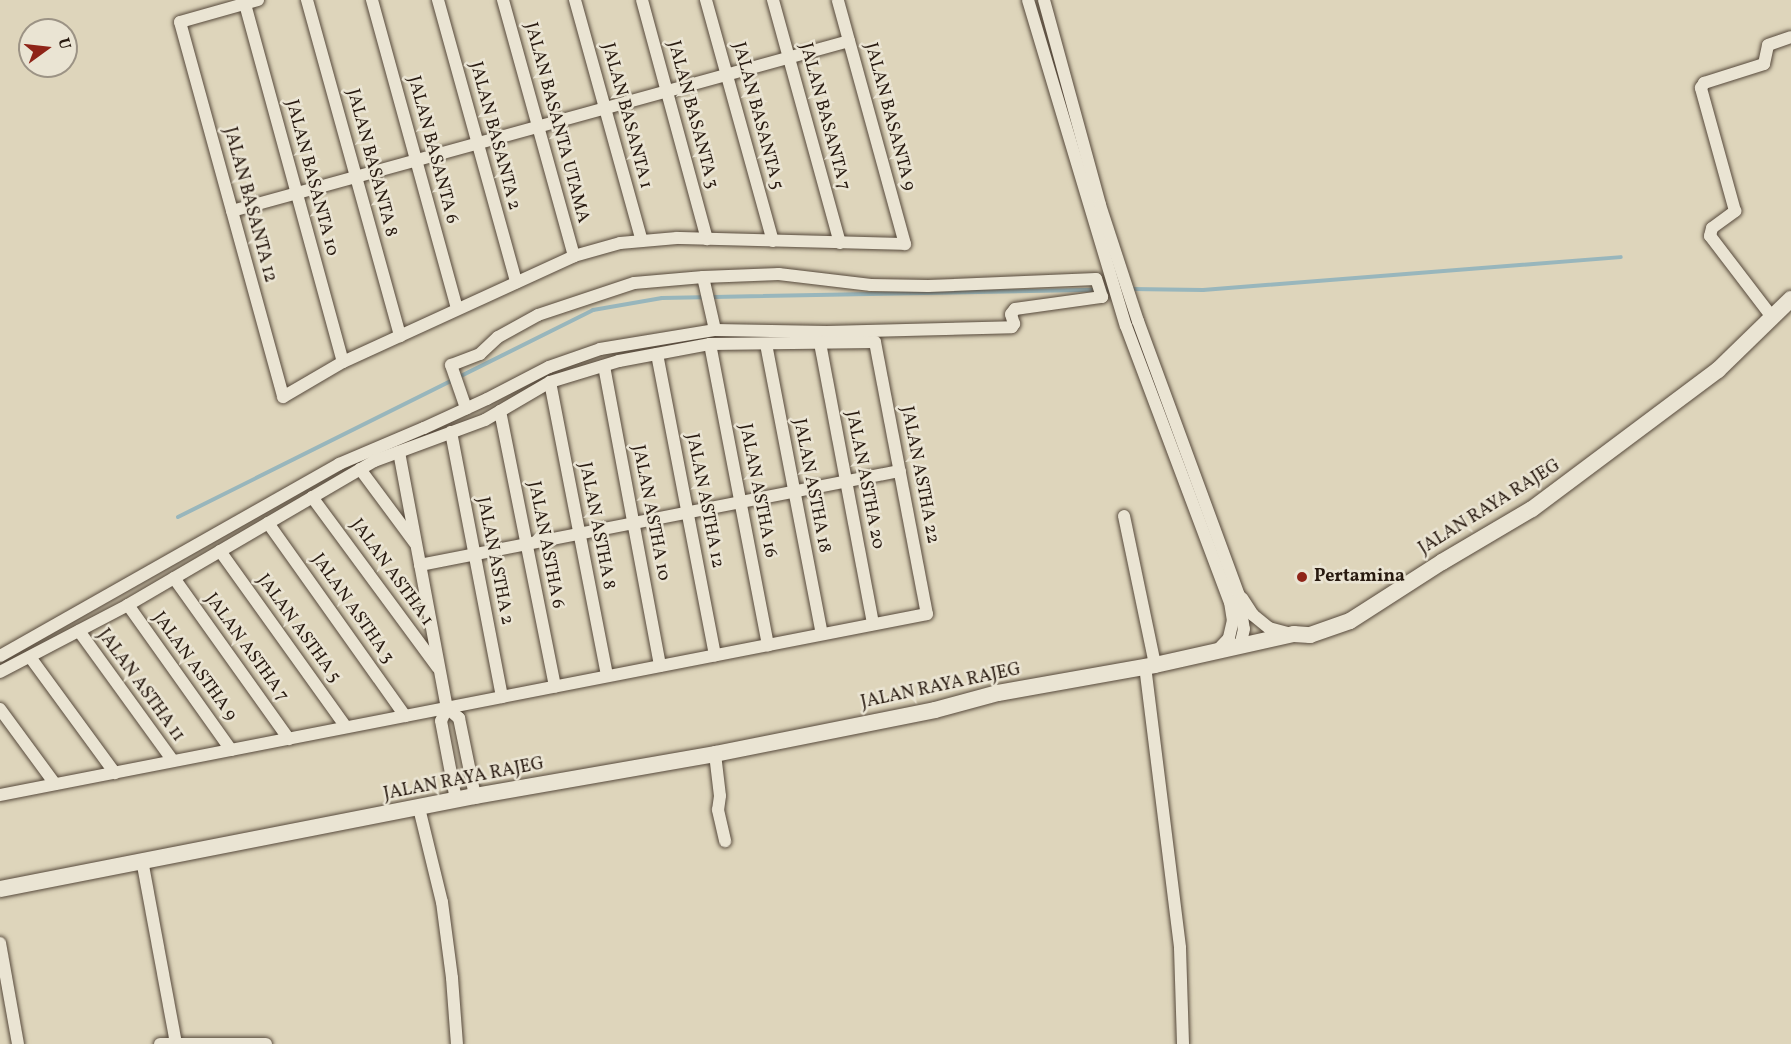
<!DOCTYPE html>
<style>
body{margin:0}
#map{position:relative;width:1791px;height:1044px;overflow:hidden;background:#ded5bb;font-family:Vollkorn,serif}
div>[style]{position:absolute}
.stream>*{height:4px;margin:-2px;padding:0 2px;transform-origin:2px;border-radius:2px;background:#98b6bc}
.roads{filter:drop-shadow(0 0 2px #56493b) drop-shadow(0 0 2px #56493b)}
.minor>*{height:12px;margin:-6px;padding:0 6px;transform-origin:6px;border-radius:6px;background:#eae4d3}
.secondary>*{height:16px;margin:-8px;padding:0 8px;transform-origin:8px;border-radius:8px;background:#eae4d3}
.dots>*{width:16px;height:16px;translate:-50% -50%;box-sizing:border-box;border:3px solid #eae4d3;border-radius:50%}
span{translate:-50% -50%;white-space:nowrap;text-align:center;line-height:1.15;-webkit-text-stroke:5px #eae4d3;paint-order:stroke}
.street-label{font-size:18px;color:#281a10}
.poi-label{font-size:18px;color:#281a10;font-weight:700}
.left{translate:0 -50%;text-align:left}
.north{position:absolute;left:18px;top:18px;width:60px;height:60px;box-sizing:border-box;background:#eae4d3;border:2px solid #9c9385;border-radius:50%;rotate:75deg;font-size:16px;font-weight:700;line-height:24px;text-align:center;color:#281a10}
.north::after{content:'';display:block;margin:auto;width:21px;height:27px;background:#8f2418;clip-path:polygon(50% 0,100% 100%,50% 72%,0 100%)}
</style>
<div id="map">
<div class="stream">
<div style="left:1131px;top:289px;width:72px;rotate:0.8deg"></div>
<div style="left:1203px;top:290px;width:419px;rotate:-4.5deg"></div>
<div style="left:178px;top:517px;width:464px;rotate:-26.5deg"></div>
<div style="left:593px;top:310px;width:70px;rotate:-9.9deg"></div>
<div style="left:662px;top:298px;width:449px;rotate:-1.1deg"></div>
</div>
<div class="roads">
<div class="minor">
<div style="left:258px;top:0;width:81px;rotate:164.2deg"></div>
<div style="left:180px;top:22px;width:389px;rotate:74.6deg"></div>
<div style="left:283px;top:397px;width:69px;rotate:-30.3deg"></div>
<div style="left:343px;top:362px;width:254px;rotate:-24.6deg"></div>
<div style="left:574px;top:256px;width:48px;rotate:-15.8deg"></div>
<div style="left:620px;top:243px;width:57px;rotate:-5deg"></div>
<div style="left:677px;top:238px;width:228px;rotate:1.5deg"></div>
<div style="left:905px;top:244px;width:253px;rotate:-105.4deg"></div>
<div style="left:307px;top:0;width:349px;rotate:74.5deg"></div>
<div style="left:372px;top:0;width:320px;rotate:74.6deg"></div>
<div style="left:438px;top:0;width:293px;rotate:74.5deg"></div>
<div style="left:503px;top:0;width:266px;rotate:74.5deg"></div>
<div style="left:575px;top:0;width:250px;rotate:74.5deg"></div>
<div style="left:642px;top:0;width:248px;rotate:74.8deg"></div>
<div style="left:706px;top:0;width:250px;rotate:74.5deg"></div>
<div style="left:773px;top:0;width:252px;rotate:74.6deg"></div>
<div style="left:1028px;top:0;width:340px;rotate:73.3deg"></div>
<div style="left:1126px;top:326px;width:295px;rotate:69.4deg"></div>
<div style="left:1230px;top:602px;width:18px;rotate:81deg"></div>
<div style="left:1233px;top:620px;width:18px;rotate:103deg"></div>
<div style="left:1229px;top:638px;width:18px;rotate:133deg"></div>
<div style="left:1044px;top:0;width:213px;rotate:74.7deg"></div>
<div style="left:1100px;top:205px;width:122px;rotate:71.9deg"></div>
<div style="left:1138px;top:321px;width:292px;rotate:69.8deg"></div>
<div style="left:1239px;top:595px;width:34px;rotate:82deg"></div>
<div style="left:1244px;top:629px;width:18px;rotate:103deg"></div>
<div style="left:245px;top:4px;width:371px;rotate:74.7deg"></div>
<div style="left:232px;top:211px;width:640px;rotate:-15.4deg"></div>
<div style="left:703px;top:277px;width:54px;rotate:77.2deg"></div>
<div style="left:1772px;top:317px;width:102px;rotate:-127.4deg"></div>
<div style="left:1710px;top:236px;width:8px;rotate:-76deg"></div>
<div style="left:1712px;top:228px;width:29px;rotate:-36deg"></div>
<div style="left:1735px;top:211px;width:128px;rotate:-105.5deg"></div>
<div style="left:1701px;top:88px;width:6px;rotate:-59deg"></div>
<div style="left:1704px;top:83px;width:63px;rotate:-17.6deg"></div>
<div style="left:1764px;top:64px;width:19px;rotate:-78deg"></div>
<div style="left:1768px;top:45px;width:24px;rotate:-19deg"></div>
<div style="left:820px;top:343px;width:286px;rotate:79.3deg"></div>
<div style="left:710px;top:344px;width:307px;rotate:79.1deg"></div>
<div style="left:766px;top:344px;width:295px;rotate:79.1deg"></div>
<div style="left:657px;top:354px;width:307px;rotate:79.1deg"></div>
<div style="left:604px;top:366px;width:305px;rotate:79.4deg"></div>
<div style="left:550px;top:382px;width:299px;rotate:79deg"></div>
<div style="left:500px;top:411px;width:281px;rotate:78.7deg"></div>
<div style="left:451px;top:432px;width:270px;rotate:79.1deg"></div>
<div style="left:399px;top:452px;width:260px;rotate:79.4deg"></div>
<div style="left:360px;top:469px;width:92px;rotate:53.4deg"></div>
<div style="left:312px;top:497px;width:212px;rotate:53.6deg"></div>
<div style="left:1124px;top:516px;width:152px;rotate:78.2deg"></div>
<div style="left:268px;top:523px;width:237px;rotate:54.6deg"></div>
<div style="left:220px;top:551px;width:216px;rotate:54.4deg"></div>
<div style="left:420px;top:565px;width:489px;rotate:-11.1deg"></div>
<div style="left:174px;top:578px;width:198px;rotate:54.5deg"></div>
<div style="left:1242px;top:598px;width:20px;rotate:57deg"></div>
<div style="left:1253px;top:615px;width:21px;rotate:39deg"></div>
<div style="left:1269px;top:628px;width:23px;rotate:15deg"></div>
<div style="left:128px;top:605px;width:178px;rotate:54.6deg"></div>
<div style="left:79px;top:631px;width:160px;rotate:54.1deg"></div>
<div style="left:0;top:656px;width:390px;rotate:-29.5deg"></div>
<div style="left:339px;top:464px;width:92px;rotate:-23deg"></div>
<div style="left:424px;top:428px;width:69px;rotate:-24.7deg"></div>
<div style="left:487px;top:399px;width:70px;rotate:-27.3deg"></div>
<div style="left:549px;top:367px;width:54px;rotate:-19.4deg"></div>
<div style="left:600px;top:349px;width:117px;rotate:-9.4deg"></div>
<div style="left:715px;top:330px;width:112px;rotate:1deg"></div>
<div style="left:827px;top:332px;width:185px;rotate:-1.5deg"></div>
<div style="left:1012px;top:327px;width:4px;rotate:-56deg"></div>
<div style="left:1014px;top:324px;width:10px;rotate:-107deg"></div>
<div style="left:1011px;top:314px;width:6px;rotate:-51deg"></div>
<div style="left:1015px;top:309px;width:88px;rotate:-7.9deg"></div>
<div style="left:1102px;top:297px;width:19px;rotate:-108deg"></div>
<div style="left:1096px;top:279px;width:168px;rotate:177.6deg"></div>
<div style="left:928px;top:286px;width:57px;rotate:-179deg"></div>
<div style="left:871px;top:285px;width:93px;rotate:-173.2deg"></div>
<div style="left:779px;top:274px;width:76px;rotate:177.7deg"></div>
<div style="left:703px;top:277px;width:69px;rotate:175deg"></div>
<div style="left:634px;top:283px;width:101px;rotate:161.6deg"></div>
<div style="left:538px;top:315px;width:46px;rotate:151.2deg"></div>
<div style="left:498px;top:337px;width:25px;rotate:137deg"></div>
<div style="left:480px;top:354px;width:31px;rotate:159deg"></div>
<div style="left:451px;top:365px;width:46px;rotate:70.8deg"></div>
<div style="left:30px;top:657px;width:144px;rotate:53.8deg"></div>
<div style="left:1145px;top:666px;width:284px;rotate:82.9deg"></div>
<div style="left:1180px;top:948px;width:96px;rotate:88.2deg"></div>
<div style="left:0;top:672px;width:144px;rotate:-27.6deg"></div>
<div style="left:128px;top:605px;width:285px;rotate:-30.3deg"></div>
<div style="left:374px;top:461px;width:118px;rotate:-20.3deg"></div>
<div style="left:485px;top:420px;width:75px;rotate:-30.3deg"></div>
<div style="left:550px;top:382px;width:72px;rotate:-16.9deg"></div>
<div style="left:619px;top:361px;width:93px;rotate:-10.6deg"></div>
<div style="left:710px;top:344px;width:165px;rotate:-0.7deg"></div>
<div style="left:875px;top:342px;width:277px;rotate:79.2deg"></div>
<div style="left:927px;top:614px;width:945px;rotate:168.95deg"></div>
<div style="left:447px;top:708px;width:16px;rotate:40deg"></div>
<div style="left:459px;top:718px;width:80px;rotate:78.4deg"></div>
<div style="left:447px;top:708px;width:14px;rotate:115deg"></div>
<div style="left:441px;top:721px;width:80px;rotate:79.2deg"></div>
<div style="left:0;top:709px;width:93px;rotate:53.7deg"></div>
<div style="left:715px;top:754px;width:42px;rotate:83.2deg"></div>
<div style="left:720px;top:796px;width:14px;rotate:98deg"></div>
<div style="left:718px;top:810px;width:32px;rotate:77deg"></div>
<div style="left:419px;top:808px;width:97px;rotate:76.3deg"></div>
<div style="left:442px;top:902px;width:77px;rotate:82.5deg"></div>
<div style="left:452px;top:978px;width:66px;rotate:85.7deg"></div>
<div style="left:142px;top:860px;width:187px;rotate:79.5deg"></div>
<div style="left:0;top:943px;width:103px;rotate:79.9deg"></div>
<div style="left:160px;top:1044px;width:106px"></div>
</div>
<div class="secondary">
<div style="left:0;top:889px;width:484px;rotate:-11.1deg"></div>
<div style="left:475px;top:796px;width:244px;rotate:-9.9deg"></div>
<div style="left:715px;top:754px;width:224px;rotate:-11.3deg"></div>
<div style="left:935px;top:710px;width:65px;rotate:-15.1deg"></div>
<div style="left:998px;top:693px;width:159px;rotate:-10.1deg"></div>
<div style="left:1155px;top:665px;width:142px;rotate:-12.6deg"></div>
<div style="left:1294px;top:634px;width:16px;rotate:4deg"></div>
<div style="left:1310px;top:635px;width:42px;rotate:-19.3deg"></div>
<div style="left:1350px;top:621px;width:109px;rotate:-32.7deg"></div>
<div style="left:1442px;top:562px;width:104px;rotate:-30.5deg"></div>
<div style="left:1532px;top:509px;width:232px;rotate:-36.8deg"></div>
<div style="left:1718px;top:370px;width:102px;rotate:-44.2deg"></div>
</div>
</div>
<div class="dots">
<div style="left:1302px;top:577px;background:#8f2418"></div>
</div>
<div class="street-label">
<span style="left:692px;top:115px;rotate:75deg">JALAN BASANTA 3</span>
<span style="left:626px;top:116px;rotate:75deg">JALAN BASANTA 1</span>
<span style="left:757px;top:116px;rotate:75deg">JALAN BASANTA 5</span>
<span style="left:824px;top:117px;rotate:75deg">JALAN BASANTA 7</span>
<span style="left:889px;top:117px;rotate:75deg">JALAN BASANTA 9</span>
<span style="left:556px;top:123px;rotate:75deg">JALAN BASANTA UTAMA</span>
<span style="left:494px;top:136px;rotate:75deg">JALAN BASANTA 2</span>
<span style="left:432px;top:150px;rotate:75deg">JALAN BASANTA 6</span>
<span style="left:371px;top:163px;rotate:75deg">JALAN BASANTA 8</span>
<span style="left:311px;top:178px;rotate:75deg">JALAN BASANTA 10</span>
<span style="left:249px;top:205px;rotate:75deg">JALAN BASANTA 12</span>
<span style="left:919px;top:475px;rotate:79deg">JALAN ASTHA 22</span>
<span style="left:864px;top:480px;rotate:79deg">JALAN ASTHA 20</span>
<span style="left:811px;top:486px;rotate:79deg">JALAN ASTHA 18</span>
<span style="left:757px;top:491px;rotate:79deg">JALAN ASTHA 16</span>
<span style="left:704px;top:501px;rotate:79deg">JALAN ASTHA 12</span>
<span style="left:1490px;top:508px;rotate:-32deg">JALAN RAYA RAJEG</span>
<span style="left:650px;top:513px;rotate:79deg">JALAN ASTHA 10</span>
<span style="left:596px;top:526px;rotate:79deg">JALAN ASTHA 8</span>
<span style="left:545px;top:545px;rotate:79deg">JALAN ASTHA 6</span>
<span style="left:494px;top:561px;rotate:79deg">JALAN ASTHA 2</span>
<span style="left:391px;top:573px;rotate:54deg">JALAN ASTHA 1</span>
<span style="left:352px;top:609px;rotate:55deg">JALAN ASTHA 3</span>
<span style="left:298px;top:629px;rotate:54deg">JALAN ASTHA 5</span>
<span style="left:246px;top:648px;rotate:54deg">JALAN ASTHA 7</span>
<span style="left:194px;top:667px;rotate:54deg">JALAN ASTHA 9</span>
<span style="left:140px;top:686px;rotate:54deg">JALAN ASTHA 11</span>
<span style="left:941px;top:687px;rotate:-12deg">JALAN RAYA RAJEG</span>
<span style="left:464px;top:780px;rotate:-11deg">JALAN RAYA RAJEG</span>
</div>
<div class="poi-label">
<span class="left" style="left:1314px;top:577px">Pertamina</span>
</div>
<div class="north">U</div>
</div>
